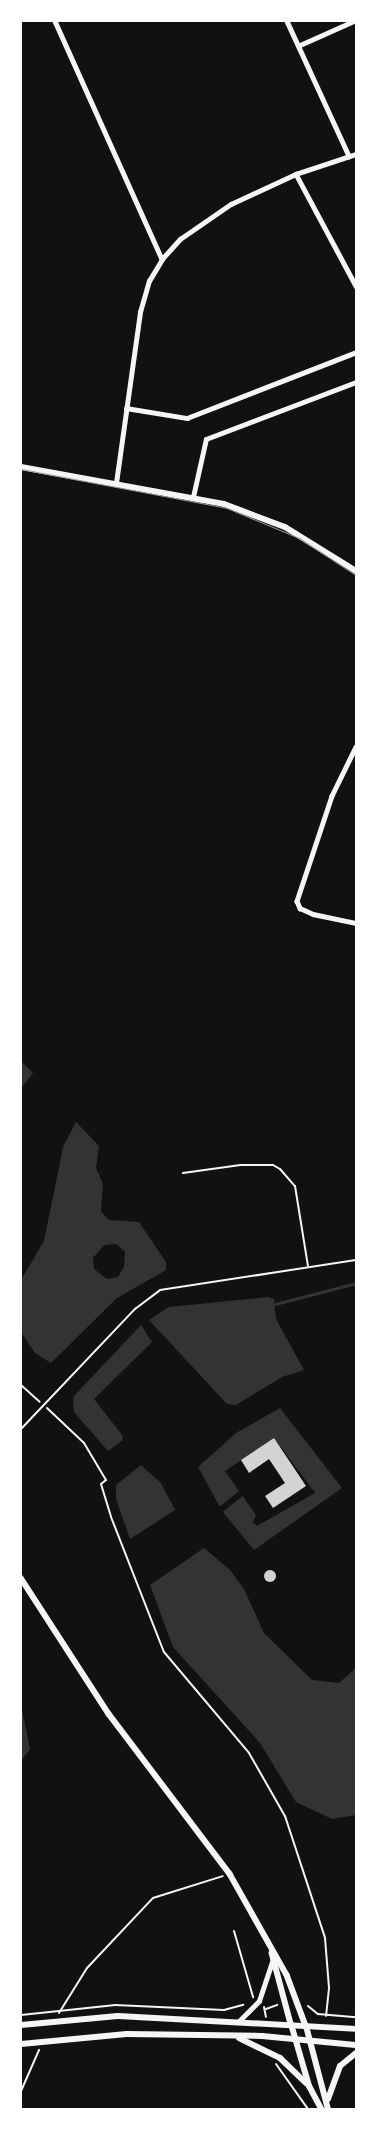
<!DOCTYPE html>
<style>
body{margin:0}
#map{position:relative;width:377px;height:2130px;overflow:hidden;background:#111;font-family:"Asap Condensed",sans-serif}
div>[style]{position:absolute}
.water>*{inset:0;background:#333}
.pier>*{inset:0;background:#111;transform-origin:0 0}
.stream>*{height:3px;margin:-1.5px;padding:0 1.5px;transform-origin:1.5px;border-radius:1.5px;background:#333}
.building>*{inset:0;background:#d3d3d3}
.round{border-radius:50%}
.path>*{height:2px;margin:-1px;padding:0 1px;transform-origin:1px;border-radius:1px;background:#f5f5f5}
.service>*{height:2px;margin:-1px;padding:0 1px;transform-origin:1px;border-radius:1px;background:#f5f5f5}
.minor>*{height:4.5px;margin:-2.25px;padding:0 2.25px;transform-origin:2.25px;border-radius:2.25px;background:#f5f5f5}
.tertiary>*{height:5.5px;margin:-2.75px;padding:0 2.75px;transform-origin:2.75px;border-radius:2.75px;background:#f5f5f5}
.secondary>*{height:6px;margin:-3px;padding:0 3px;transform-origin:3px;border-radius:3px;background:#f5f5f5}
.tram>*{height:1px;margin:-0.5px;padding:0 0.5px;transform-origin:0.5px;border-radius:0.5px;background:#9a9a9a}
span{translate:-50% -50%;white-space:nowrap;text-align:center;line-height:1.15;-webkit-text-stroke:4.5px #fff;paint-order:stroke}
.frame{position:absolute;inset:0;border:22px solid #fff;pointer-events:none}
</style>
<div id="map">
<div class="water">
<div style="clip-path:polygon(21px 1061px,33px 1073px,21px 1088px)"></div>
<div style="clip-path:polygon(evenodd,76px 1122px,99px 1146px,96px 1168px,103px 1184px,101px 1212px,109px 1220px,139px 1222px,166px 1262px,166px 1270px,117px 1298px,51px 1363px,35px 1353px,21px 1332px,21px 1280px,44px 1241px,63px 1147px,76px 1122px,117px 1244px,125px 1252px,124px 1267px,118px 1277px,107px 1279px,94px 1269px,93px 1258px,104px 1245px,117px 1244px)"></div>
<div style="clip-path:polygon(268px 1297px,274px 1299px,276px 1319px,304px 1370px,282px 1377px,236px 1405px,227px 1404px,149px 1320px,169px 1307px)"></div>
<div style="clip-path:polygon(141px 1325px,152px 1342px,94px 1399px,122px 1435px,123px 1440px,108px 1451px,74px 1412px,73px 1397px)"></div>
<div style="clip-path:polygon(evenodd,280px 1408px,342px 1488px,254px 1550px,222px 1511px,198px 1467px,236px 1433px,280px 1408px,274px 1438px,315px 1493px,257px 1526px,253px 1522px,256px 1515px,225px 1471px,274px 1438px)"></div>
<div style="clip-path:polygon(141px 1465px,161px 1483px,175px 1510px,130px 1539px,116px 1499px,116px 1485px)"></div>
<div style="clip-path:polygon(204px 1548px,230px 1570px,244px 1589px,264px 1633px,312px 1680px,339px 1683px,356px 1668px,356px 1815px,332px 1819px,296px 1802px,260px 1743px,173px 1647px,150px 1585px)"></div>
<div style="clip-path:polygon(21px 1705px,30px 1749px,21px 1761px)"></div>
</div>
<div class="pier">
<div style="left:239px;top:1491px;width:6px;height:26px;rotate:51deg"></div>
</div>
<div class="stream">
<div style="left:275px;top:1304px;width:84px;rotate:-14.5deg"></div>
</div>
<div class="building">
<div style="clip-path:polygon(274px 1438px,306px 1486px,273px 1508px,265px 1496px,285px 1483px,269px 1459px,249px 1473px,241px 1460px)"></div>
<div class="round" style="left:264px;top:1570px;width:12px;height:12px"></div>
</div>
<div class="path">
<div style="left:21px;top:1385px;width:25px;rotate:42deg"></div>
<div style="left:47px;top:1408px;width:51px;rotate:43.4deg"></div>
<div style="left:84px;top:1443px;width:43px;rotate:59.3deg"></div>
<div style="left:106px;top:1480px;width:6px;rotate:141deg"></div>
<div style="left:101px;top:1484px;width:34px;rotate:73deg"></div>
<div style="left:111px;top:1517px;width:145px;rotate:68.6deg"></div>
<div style="left:164px;top:1652px;width:132px;rotate:49.9deg"></div>
<div style="left:249px;top:1753px;width:73px;rotate:60.3deg"></div>
<div style="left:285px;top:1816px;width:128px;rotate:71.8deg"></div>
<div style="left:325px;top:1938px;width:50px;rotate:85.4deg"></div>
<div style="left:329px;top:1988px;width:28px;rotate:96deg"></div>
<div style="left:234px;top:1931px;width:69px;rotate:73.9deg"></div>
<div style="left:308px;top:2006px;width:13px;rotate:39deg"></div>
<div style="left:318px;top:2014px;width:38px;rotate:5deg"></div>
<div style="left:264px;top:2007px;width:10px;rotate:79deg"></div>
<div style="left:266px;top:2009px;width:12px;rotate:-20deg"></div>
<div style="left:59px;top:2013px;width:53px;rotate:-58.1deg"></div>
<div style="left:87px;top:1968px;width:96px;rotate:-46.7deg"></div>
<div style="left:153px;top:1898px;width:73px;rotate:-17.4deg"></div>
<div style="left:21px;top:2015px;width:95px;rotate:-6.1deg"></div>
<div style="left:115px;top:2005px;width:109px;rotate:2.6deg"></div>
<div style="left:224px;top:2010px;width:20px;rotate:-15deg"></div>
<div style="left:276px;top:2064px;width:55px;rotate:54.6deg"></div>
<div style="left:21px;top:2091px;width:45px;rotate:-66.3deg"></div>
</div>
<div class="service">
<div style="left:183px;top:1173px;width:58px;rotate:-8deg"></div>
<div style="left:240px;top:1165px;width:33px"></div>
<div style="left:273px;top:1165px;width:8px;rotate:30deg"></div>
<div style="left:280px;top:1169px;width:23px;rotate:49deg"></div>
<div style="left:295px;top:1186px;width:81px;rotate:80.8deg"></div>
<div style="left:21px;top:1429px;width:166px;rotate:-46.5deg"></div>
<div style="left:135px;top:1309px;width:31px;rotate:-37deg"></div>
<div style="left:160px;top:1290px;width:198px;rotate:-8.7deg"></div>
</div>
<div class="minor">
<div style="left:55px;top:21px;width:261px;rotate:65.8deg"></div>
<div style="left:287px;top:21px;width:149px;rotate:65.3deg"></div>
<div style="left:300px;top:45px;width:59px;rotate:-24deg"></div>
<div style="left:296px;top:174px;width:127px;rotate:61.8deg"></div>
<div style="left:126px;top:408px;width:62px;rotate:9.3deg"></div>
<div style="left:187px;top:418px;width:181px;rotate:-21.3deg"></div>
<div style="left:116px;top:483px;width:173px;rotate:-82deg"></div>
<div style="left:140px;top:312px;width:32px;rotate:-74deg"></div>
<div style="left:149px;top:281px;width:26px;rotate:-59deg"></div>
<div style="left:162px;top:259px;width:27px;rotate:-48deg"></div>
<div style="left:180px;top:239px;width:62px;rotate:-34.5deg"></div>
<div style="left:231px;top:204px;width:72px;rotate:-24.8deg"></div>
<div style="left:296px;top:174px;width:63px;rotate:-18.4deg"></div>
<div style="left:193px;top:497px;width:59px;rotate:-77.4deg"></div>
<div style="left:206px;top:439px;width:160px;rotate:-20.8deg"></div>
<div style="left:356px;top:747px;width:55px;rotate:116.1deg"></div>
<div style="left:332px;top:796px;width:111px;rotate:108.4deg"></div>
<div style="left:297px;top:901px;width:8px;rotate:67deg"></div>
<div style="left:300px;top:908px;width:14px;rotate:25deg"></div>
<div style="left:313px;top:914px;width:44px;rotate:11.8deg"></div>
<div style="left:239px;top:2021px;width:28px;rotate:-45deg"></div>
<div style="left:259px;top:2001px;width:44px;rotate:-71.6deg"></div>
</div>
<div class="tertiary">
<div style="left:21px;top:1578px;width:162px;rotate:57.1deg"></div>
<div style="left:109px;top:1714px;width:201px;rotate:52.9deg"></div>
<div style="left:230px;top:1874px;width:116px;rotate:60.6deg"></div>
<div style="left:287px;top:1975px;width:54px;rotate:69.6deg"></div>
<div style="left:272px;top:1953px;width:73px;rotate:75deg"></div>
</div>
<div class="secondary">
<div style="left:21px;top:467px;width:206px;rotate:10.3deg"></div>
<div style="left:224px;top:504px;width:65px;rotate:20.7deg"></div>
<div style="left:285px;top:527px;width:84px;rotate:31.8deg"></div>
<div style="left:291px;top:2024px;width:65px;rotate:73.8deg"></div>
<div style="left:309px;top:2086px;width:26px;rotate:62deg"></div>
<div style="left:21px;top:2025px;width:97px;rotate:-5.3deg"></div>
<div style="left:118px;top:2016px;width:238px;rotate:3.1deg"></div>
<div style="left:306px;top:2026px;width:86px;rotate:75.2deg"></div>
<div style="left:239px;top:2038px;width:46px;rotate:26deg"></div>
<div style="left:280px;top:2058px;width:37px;rotate:44deg"></div>
<div style="left:21px;top:2044px;width:106px;rotate:-5.4deg"></div>
<div style="left:127px;top:2034px;width:135px;rotate:0.8deg"></div>
<div style="left:262px;top:2036px;width:94px;rotate:5.5deg"></div>
<div style="left:328px;top:2099px;width:35px;rotate:-70deg"></div>
<div style="left:340px;top:2066px;width:21px;rotate:-39deg"></div>
</div>
<div class="tram">
<div style="left:21px;top:469px;width:210px;rotate:10.7deg"></div>
<div style="left:227px;top:508px;width:78px;rotate:22.6deg"></div>
<div style="left:299px;top:538px;width:68px;rotate:33deg"></div>
</div>
<div class="frame"></div>
</div>
